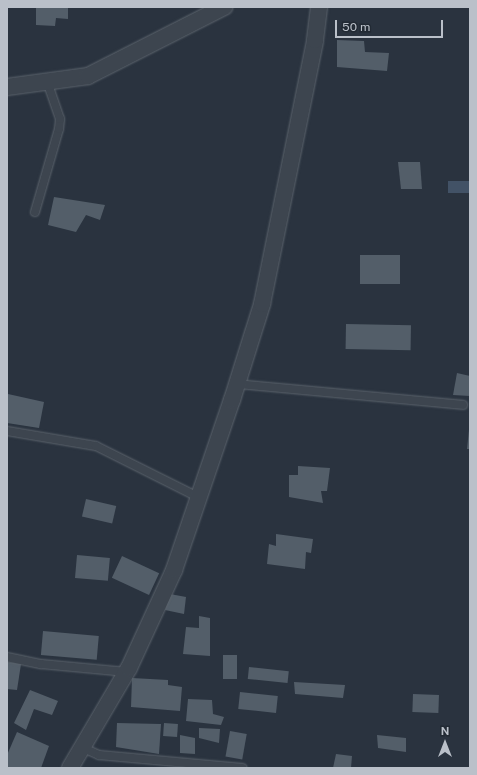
<!DOCTYPE html>
<style>
body{margin:0}
#map{position:relative;width:477px;height:775px;overflow:hidden;background:#2a333f;font-family:"Public Sans",sans-serif}
div>[style]{position:absolute}
.water>*{inset:0;background:#425266;transform-origin:0 0}
.building>*{inset:0;background:#535e69;transform-origin:0 0}
.roads{filter:drop-shadow(0 0 1px #5b636c) drop-shadow(0 0 1px #5b636c)}
.service>*{height:8px;margin:-4px;padding:0 4px;transform-origin:4px;border-radius:4px;background:#3d454f}
.minor>*{height:16px;margin:-8px;padding:0 8px;transform-origin:8px;border-radius:8px;background:#3d454f}
span{translate:-50% -50%;white-space:nowrap;text-align:center;line-height:1.15;-webkit-text-stroke:3px #222a34;paint-order:stroke}
.frame{position:absolute;inset:0;border:8px solid #bac0c9;pointer-events:none}
.north{position:absolute;left:425px;top:723px;width:40px;height:40px;-webkit-text-stroke:3px #222a34;paint-order:stroke;rotate:0deg;font-size:11px;font-weight:700;line-height:16px;text-align:center;color:#bac0c9}
.north::after{content:'';display:block;margin:auto;width:14px;height:18px;background:#bac0c9;clip-path:polygon(50% 0,100% 100%,50% 72%,0 100%)}
.scale{position:absolute;left:335px;top:20px;width:108px;height:18px;box-sizing:border-box;border:2px solid #bac0c9;border-top:0;padding-left:5px;font-size:12px;line-height:14px;white-space:nowrap;color:#bac0c9;-webkit-text-stroke:3px #222a34;paint-order:stroke}
</style>
<div id="map">
<div class="water">
<div style="left:448px;top:181px;width:22px;height:12px"></div>
</div>
<div class="building">
<div style="clip-path:polygon(36px 7px,68px 7px,68px 19px,56px 18px,55px 26px,36px 25px)"></div>
<div style="clip-path:polygon(337px 40px,364px 41px,365px 52px,389px 53px,387px 71px,337px 67px)"></div>
<div style="clip-path:polygon(398px 162px,420px 162px,422px 189px,401px 189px)"></div>
<div style="clip-path:polygon(54px 197px,105px 205px,100px 220px,86px 215px,76px 232px,48px 225px)"></div>
<div style="left:400px;top:255px;width:29px;height:40px;rotate:90deg"></div>
<div style="left:346px;top:324px;width:65px;height:25px;rotate:1deg"></div>
<div style="clip-path:polygon(457px 373px,470px 376px,470px 396px,453px 395px)"></div>
<div style="clip-path:polygon(8px 394px,44px 402px,39px 428px,7px 423px)"></div>
<div style="clip-path:polygon(470px 420px,470px 449px,467px 449px)"></div>
<div style="clip-path:polygon(298px 466px,330px 468px,327px 491px,321px 491px,323px 503px,289px 497px,289px 475px,298px 475px)"></div>
<div style="left:86px;top:499px;width:31px;height:18px;rotate:13deg"></div>
<div style="clip-path:polygon(276px 534px,313px 539px,311px 553px,306px 552px,305px 569px,267px 564px,269px 544px,276px 546px)"></div>
<div style="left:77px;top:555px;width:33px;height:23px;rotate:5deg"></div>
<div style="left:122px;top:556px;width:41px;height:24px;rotate:25deg"></div>
<div style="clip-path:polygon(170px 594px,186px 597px,184px 614px,165px 610px)"></div>
<div style="clip-path:polygon(199px 616px,210px 618px,210px 656px,183px 654px,186px 627px,199px 628px)"></div>
<div style="left:43px;top:631px;width:56px;height:24px;rotate:5deg"></div>
<div style="left:223px;top:655px;width:14px;height:24px"></div>
<div style="clip-path:polygon(7px 662px,21px 664px,17px 690px,7px 689px)"></div>
<div style="left:249px;top:667px;width:40px;height:12px;rotate:6deg"></div>
<div style="clip-path:polygon(132px 678px,168px 680px,168px 685px,182px 687px,180px 711px,131px 707px)"></div>
<div style="clip-path:polygon(294px 682px,345px 685px,343px 698px,295px 694px)"></div>
<div style="clip-path:polygon(30px 690px,58px 701px,52px 715px,34px 709px,26px 730px,14px 723px)"></div>
<div style="left:240px;top:692px;width:38px;height:17px;rotate:6deg"></div>
<div style="left:413px;top:694px;width:26px;height:18px;rotate:2deg"></div>
<div style="clip-path:polygon(188px 699px,212px 700px,213px 714px,224px 717px,221px 725px,186px 721px)"></div>
<div style="clip-path:polygon(117px 723px,161px 724px,159px 754px,116px 747px)"></div>
<div style="left:164px;top:723px;width:14px;height:13px;rotate:4deg"></div>
<div style="clip-path:polygon(199px 728px,220px 729px,219px 743px,199px 738px)"></div>
<div style="left:230px;top:731px;width:17px;height:26px;rotate:10deg"></div>
<div style="clip-path:polygon(17px 732px,49px 746px,41px 768px,7px 768px,7px 755px)"></div>
<div style="clip-path:polygon(180px 735px,195px 738px,195px 754px,180px 753px)"></div>
<div style="clip-path:polygon(377px 735px,406px 738px,406px 752px,378px 748px)"></div>
<div style="clip-path:polygon(336px 754px,352px 756px,351px 768px,333px 768px)"></div>
</div>
<div class="roads">
<div class="service">
<div style="left:35px;top:212px;width:86px;rotate:-73.9deg"></div>
<div style="left:59px;top:129px;width:10px;rotate:-84deg"></div>
<div style="left:60px;top:119px;width:39px;rotate:-109deg"></div>
<div style="left:237px;top:384px;width:227px;rotate:5.3deg"></div>
<div style="left:7px;top:431px;width:90px;rotate:9.6deg"></div>
<div style="left:96px;top:446px;width:116px;rotate:26.6deg"></div>
<div style="left:7px;top:657px;width:35px;rotate:12deg"></div>
<div style="left:41px;top:664px;width:86px;rotate:5.3deg"></div>
<div style="left:81px;top:747px;width:20px;rotate:24deg"></div>
<div style="left:99px;top:755px;width:144px;rotate:5.2deg"></div>
</div>
<div class="minor">
<div style="left:7px;top:87px;width:82px;rotate:-7.7deg"></div>
<div style="left:88px;top:76px;width:153px;rotate:-26.9deg"></div>
<div style="left:70px;top:768px;width:116px;rotate:-59.5deg"></div>
<div style="left:129px;top:668px;width:108px;rotate:-65.3deg"></div>
<div style="left:174px;top:570px;width:180px;rotate:-71.2deg"></div>
<div style="left:232px;top:400px;width:101px;rotate:-72.6deg"></div>
<div style="left:262px;top:304px;width:269px;rotate:-78.6deg"></div>
<div style="left:315px;top:40px;width:33px;rotate:-83deg"></div>
</div>
</div>
<div class="frame"></div>
<div class="north">N</div>
<div class="scale">50 m</div>
</div>
